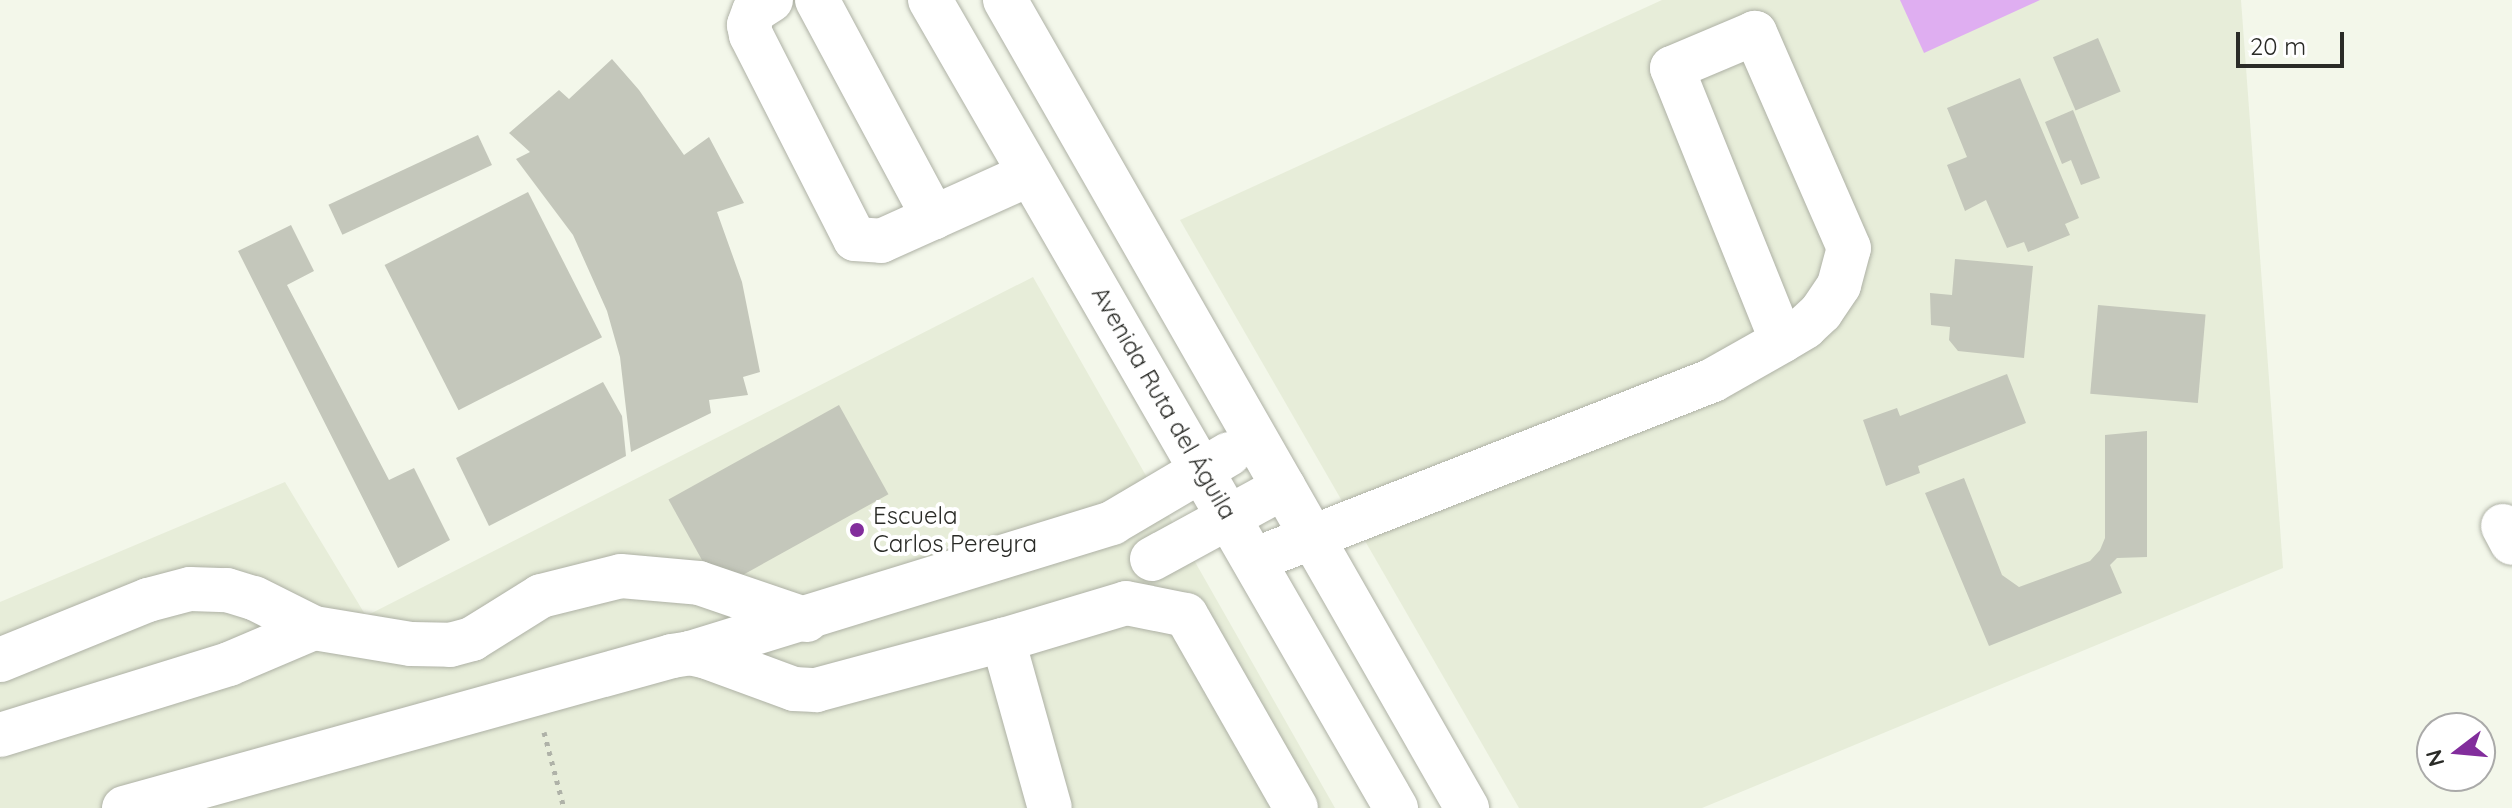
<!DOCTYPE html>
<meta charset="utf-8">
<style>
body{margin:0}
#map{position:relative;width:2512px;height:808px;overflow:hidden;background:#f3f7ea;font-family:Quicksand,sans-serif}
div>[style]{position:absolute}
.built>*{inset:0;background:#e7edd9}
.green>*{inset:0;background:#dfaef1}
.building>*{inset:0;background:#c4c7bb;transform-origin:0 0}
.path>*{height:5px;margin-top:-2.5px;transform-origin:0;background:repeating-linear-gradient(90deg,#afb2a8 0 4px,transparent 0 10px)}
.roads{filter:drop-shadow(0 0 2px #aeb1a5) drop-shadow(0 0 2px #aeb1a5)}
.minor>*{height:44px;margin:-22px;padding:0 22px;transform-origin:22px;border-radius:22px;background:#fff}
.dots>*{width:22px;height:22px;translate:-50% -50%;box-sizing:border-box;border:4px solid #fff;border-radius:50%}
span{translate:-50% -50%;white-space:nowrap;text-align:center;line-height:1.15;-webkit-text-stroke:8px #fff;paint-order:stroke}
.street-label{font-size:24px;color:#2a2b27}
.poi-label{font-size:24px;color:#2a2b27}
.left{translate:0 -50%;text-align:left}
.north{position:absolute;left:2416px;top:712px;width:80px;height:80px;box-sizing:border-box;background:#fff;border:2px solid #aaaaa9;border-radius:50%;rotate:254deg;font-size:22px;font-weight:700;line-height:32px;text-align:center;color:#2a2b27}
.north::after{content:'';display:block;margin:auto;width:28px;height:36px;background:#822d9c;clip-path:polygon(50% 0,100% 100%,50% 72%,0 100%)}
.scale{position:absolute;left:2236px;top:32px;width:108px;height:36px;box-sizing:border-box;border:4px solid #2a2b27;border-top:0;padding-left:10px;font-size:24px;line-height:28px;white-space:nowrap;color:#2a2b27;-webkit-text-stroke:6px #fff;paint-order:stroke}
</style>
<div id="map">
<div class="built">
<div style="clip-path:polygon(1662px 0,2241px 0,2283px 568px,1702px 808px,1519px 808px,1180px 220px)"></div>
<div style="clip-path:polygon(1033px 277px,1335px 808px,0 808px,0 602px,285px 482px,366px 616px)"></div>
</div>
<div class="green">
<div style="clip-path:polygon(1900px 0,2040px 0,1924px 53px)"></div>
</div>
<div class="building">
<div style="left:2098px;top:38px;width:58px;height:49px;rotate:67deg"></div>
<div style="clip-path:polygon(612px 59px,639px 90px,684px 155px,709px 137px,744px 203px,717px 212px,742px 282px,760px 372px,743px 377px,748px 395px,709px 400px,711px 413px,631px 452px,620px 357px,607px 311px,573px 235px,516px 159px,530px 152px,509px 133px,559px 90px,569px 99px)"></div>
<div style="clip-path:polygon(2020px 78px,2079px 218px,2065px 224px,2070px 235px,2028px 252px,2024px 242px,2007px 248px,1986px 200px,1965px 211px,1947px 165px,1967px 157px,1947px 108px)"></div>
<div style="clip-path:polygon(2073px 110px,2100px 178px,2081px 185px,2071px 160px,2062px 164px,2045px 122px)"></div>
<div style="left:478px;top:135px;width:33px;height:165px;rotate:65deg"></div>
<div style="left:528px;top:192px;width:163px;height:161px;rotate:63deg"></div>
<div style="clip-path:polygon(291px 225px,314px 271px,287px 285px,389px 480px,414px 468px,450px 540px,398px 568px,238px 251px)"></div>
<div style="clip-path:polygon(1955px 259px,2033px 266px,2024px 358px,1958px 351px,1949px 340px,1950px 327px,1931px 325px,1930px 293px,1952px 295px)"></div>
<div style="left:2098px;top:305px;width:108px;height:89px;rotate:5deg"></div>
<div style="clip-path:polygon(2007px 374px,2026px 423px,1918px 466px,1920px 473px,1886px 486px,1863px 420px,1897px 408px,1900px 416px)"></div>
<div style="clip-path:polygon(603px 382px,622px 416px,626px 456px,489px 526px,456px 458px)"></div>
<div style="left:839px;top:405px;width:102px;height:195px;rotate:61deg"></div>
<div style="clip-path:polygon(2147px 431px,2147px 557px,2117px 558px,2110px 565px,2122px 593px,1989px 646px,1925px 493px,1964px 478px,2002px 575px,2019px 587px,2090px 561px,2100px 550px,2105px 538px,2105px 435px)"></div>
</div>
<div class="path">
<div style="left:544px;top:732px;width:79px;rotate:75.3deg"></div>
</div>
<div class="roads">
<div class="minor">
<div style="left:771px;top:0;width:20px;rotate:147deg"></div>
<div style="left:754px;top:11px;width:15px;rotate:110deg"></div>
<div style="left:749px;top:25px;width:10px;rotate:79deg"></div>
<div style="left:751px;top:35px;width:229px;rotate:63deg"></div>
<div style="left:855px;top:239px;width:26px;rotate:4deg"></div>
<div style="left:881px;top:241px;width:163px;rotate:-24.2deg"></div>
<div style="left:817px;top:0;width:247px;rotate:61.8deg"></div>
<div style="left:930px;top:0;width:933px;rotate:60.03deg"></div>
<div style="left:1005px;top:0;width:931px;rotate:60.24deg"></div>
<div style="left:2503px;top:526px;width:19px;rotate:62deg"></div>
<div style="left:1152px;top:559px;width:150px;rotate:-28.6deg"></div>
<div style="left:1254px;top:560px;width:493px;rotate:-21.4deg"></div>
<div style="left:1713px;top:380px;width:79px;rotate:-29.5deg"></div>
<div style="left:1782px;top:341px;width:27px;rotate:-31deg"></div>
<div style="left:1805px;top:327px;width:22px;rotate:-43deg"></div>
<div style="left:1821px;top:312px;width:32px;rotate:-56deg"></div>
<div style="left:1839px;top:285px;width:38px;rotate:-75deg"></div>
<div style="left:1849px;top:248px;width:235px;rotate:-113.6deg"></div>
<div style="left:1755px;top:33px;width:90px;rotate:157.1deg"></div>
<div style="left:1672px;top:68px;width:294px;rotate:68.1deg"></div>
<div style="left:1003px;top:640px;width:128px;rotate:-16.7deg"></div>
<div style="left:1126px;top:603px;width:61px;rotate:11.3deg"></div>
<div style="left:1186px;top:615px;width:222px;rotate:60.3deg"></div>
<div style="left:690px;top:653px;width:442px;rotate:-17.1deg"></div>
<div style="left:1112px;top:523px;width:136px;rotate:-30.5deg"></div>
<div style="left:0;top:660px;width:160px;rotate:-22.1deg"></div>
<div style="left:148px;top:600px;width:43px;rotate:-14.7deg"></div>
<div style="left:190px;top:589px;width:37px;rotate:2deg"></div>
<div style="left:227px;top:590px;width:28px;rotate:17deg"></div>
<div style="left:254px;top:598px;width:67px;rotate:26.6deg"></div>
<div style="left:314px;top:628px;width:98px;rotate:9.4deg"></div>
<div style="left:411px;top:644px;width:39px;rotate:1deg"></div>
<div style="left:450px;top:645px;width:23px;rotate:-15deg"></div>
<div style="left:472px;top:639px;width:81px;rotate:-31.9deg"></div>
<div style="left:541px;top:596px;width:82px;rotate:-14deg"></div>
<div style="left:621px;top:576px;width:78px;rotate:5.1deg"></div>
<div style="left:699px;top:583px;width:114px;rotate:18.9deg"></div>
<div style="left:0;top:735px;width:240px;rotate:-17.2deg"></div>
<div style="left:229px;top:664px;width:92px;rotate:-23deg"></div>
<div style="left:124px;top:808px;width:569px;rotate:-15.5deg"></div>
<div style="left:672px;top:656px;width:18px;rotate:-9deg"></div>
<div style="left:690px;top:653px;width:17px;rotate:13deg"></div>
<div style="left:707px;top:657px;width:93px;rotate:20.2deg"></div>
<div style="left:794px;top:689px;width:22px;rotate:3deg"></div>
<div style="left:816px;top:690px;width:194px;rotate:-15deg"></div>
<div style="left:1003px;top:640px;width:174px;rotate:74.4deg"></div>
</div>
</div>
<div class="dots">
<div style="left:857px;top:530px;background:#822d9c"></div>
</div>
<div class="street-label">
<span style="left:1164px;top:403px;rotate:60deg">Avenida Ruta del Águila</span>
</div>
<div class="poi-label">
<span class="left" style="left:873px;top:530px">Escuela<br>Carlos Pereyra</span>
</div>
<div class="north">N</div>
<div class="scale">20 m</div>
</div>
